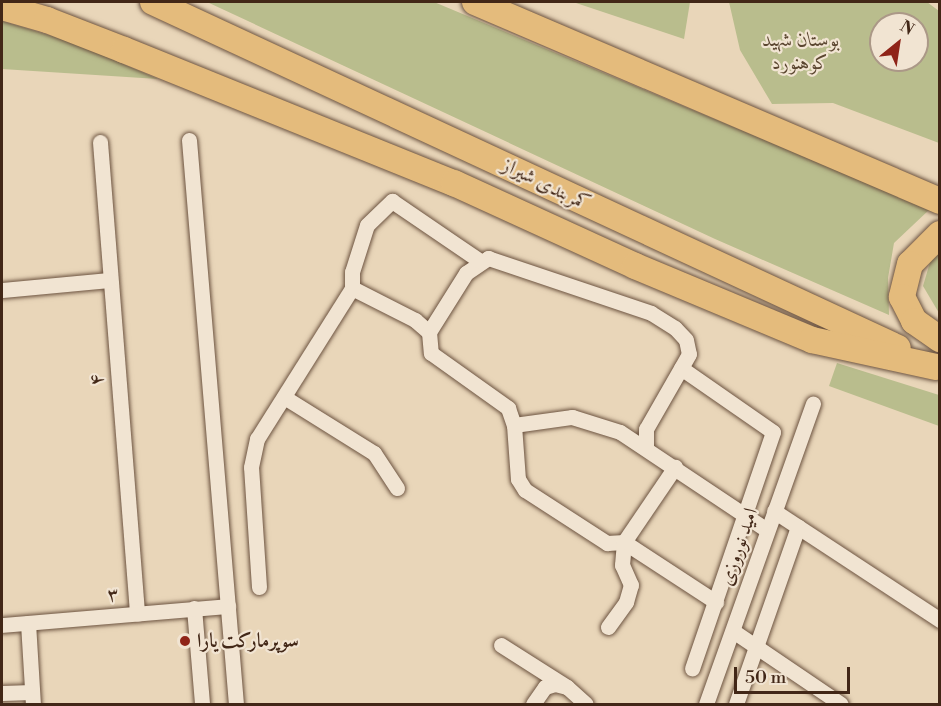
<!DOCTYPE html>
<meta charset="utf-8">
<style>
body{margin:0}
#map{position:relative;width:941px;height:706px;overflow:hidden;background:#e9d6b9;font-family:"Libre Bodoni",Amiri,serif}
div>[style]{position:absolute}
.green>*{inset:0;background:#b9bd8d}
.roads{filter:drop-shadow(0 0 2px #6c5340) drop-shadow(0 0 2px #6c5340)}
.minor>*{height:15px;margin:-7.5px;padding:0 7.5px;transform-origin:7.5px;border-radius:7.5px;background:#f1e4d2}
.trunk>*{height:26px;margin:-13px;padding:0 13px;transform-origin:13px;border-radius:13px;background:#e4bb7c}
.dots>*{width:16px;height:16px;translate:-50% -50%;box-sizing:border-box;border:3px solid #f1e4d2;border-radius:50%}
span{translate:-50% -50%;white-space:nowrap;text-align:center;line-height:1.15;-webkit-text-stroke:4.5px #f1e4d2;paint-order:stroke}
.park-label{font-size:20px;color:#5a452f;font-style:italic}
.street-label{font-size:20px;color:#422717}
.poi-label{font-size:20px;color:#422717;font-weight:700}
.left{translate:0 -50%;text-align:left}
.frame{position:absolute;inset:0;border:3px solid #422717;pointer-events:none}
.north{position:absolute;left:869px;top:12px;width:60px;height:60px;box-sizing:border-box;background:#f1e4d2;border:2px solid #ab9887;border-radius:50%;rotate:30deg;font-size:16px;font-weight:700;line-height:24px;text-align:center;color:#422717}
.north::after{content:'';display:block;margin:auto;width:21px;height:27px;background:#8f2418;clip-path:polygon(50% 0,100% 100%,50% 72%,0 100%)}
.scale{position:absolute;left:734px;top:667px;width:116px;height:27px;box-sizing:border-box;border:3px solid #422717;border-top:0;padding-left:8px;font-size:18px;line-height:21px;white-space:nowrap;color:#422717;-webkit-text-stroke:4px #f1e4d2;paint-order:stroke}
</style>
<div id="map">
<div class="green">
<div style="clip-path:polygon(207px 2px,434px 2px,930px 209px,894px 243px,888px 278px,889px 315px,715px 239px)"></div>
<div style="clip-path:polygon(573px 2px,690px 2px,684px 39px)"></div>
<div style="clip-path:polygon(evenodd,729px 2px,927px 2px,939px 11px,939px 143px,833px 103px,772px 104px,740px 50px,729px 2px,881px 24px,917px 24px,917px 60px,881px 60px,881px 24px)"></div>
<div style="clip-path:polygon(2px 21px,72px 42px,158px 79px,2px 69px)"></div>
<div style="clip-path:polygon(939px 250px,939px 313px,923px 286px,931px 259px)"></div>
<div style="clip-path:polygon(837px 363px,939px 395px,939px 426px,829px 386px)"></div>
</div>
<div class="roads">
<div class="minor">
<div style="left:189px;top:140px;width:566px;rotate:85.24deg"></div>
<div style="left:100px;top:142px;width:473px;rotate:85.5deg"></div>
<div style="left:352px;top:288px;width:71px;rotate:26.9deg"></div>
<div style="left:415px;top:320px;width:18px;rotate:41deg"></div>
<div style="left:429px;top:332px;width:21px;rotate:85deg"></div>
<div style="left:431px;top:353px;width:95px;rotate:35.5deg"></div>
<div style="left:508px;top:408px;width:18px;rotate:71deg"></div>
<div style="left:514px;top:425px;width:54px;rotate:85.8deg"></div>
<div style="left:518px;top:479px;width:13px;rotate:58deg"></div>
<div style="left:525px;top:490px;width:98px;rotate:32.9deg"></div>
<div style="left:607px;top:543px;width:17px;rotate:-3deg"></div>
<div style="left:624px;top:542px;width:110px;rotate:33.1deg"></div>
<div style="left:2px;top:290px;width:108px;rotate:-5.3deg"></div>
<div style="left:429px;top:332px;width:70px;rotate:-57.9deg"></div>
<div style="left:466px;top:273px;width:27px;rotate:-34deg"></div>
<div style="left:488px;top:258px;width:172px;rotate:18.6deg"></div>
<div style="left:651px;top:313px;width:28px;rotate:32deg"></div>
<div style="left:675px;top:328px;width:16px;rotate:47deg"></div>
<div style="left:686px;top:340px;width:14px;rotate:78deg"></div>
<div style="left:689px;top:354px;width:86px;rotate:119.8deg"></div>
<div style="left:646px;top:429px;width:19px;rotate:90deg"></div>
<div style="left:681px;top:368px;width:112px;rotate:34.8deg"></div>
<div style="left:773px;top:432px;width:250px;rotate:108.9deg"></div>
<div style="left:284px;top:397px;width:106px;rotate:31.9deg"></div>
<div style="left:374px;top:453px;width:42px;rotate:56.7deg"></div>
<div style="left:514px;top:425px;width:59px;rotate:-7.9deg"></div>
<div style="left:572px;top:417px;width:50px;rotate:17.4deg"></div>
<div style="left:620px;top:432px;width:177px;rotate:33.7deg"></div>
<div style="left:774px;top:511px;width:199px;rotate:33.3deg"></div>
<div style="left:259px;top:587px;width:120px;rotate:-93.8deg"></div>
<div style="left:251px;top:467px;width:29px;rotate:-78deg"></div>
<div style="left:257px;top:439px;width:178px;rotate:-57.8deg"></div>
<div style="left:352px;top:288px;width:16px;rotate:-90deg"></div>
<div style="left:352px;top:272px;width:49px;rotate:-72.3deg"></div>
<div style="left:367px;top:225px;width:35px;rotate:-44deg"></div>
<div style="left:392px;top:201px;width:107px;rotate:34.3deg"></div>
<div style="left:194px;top:608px;width:96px;rotate:85.2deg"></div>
<div style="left:28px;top:623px;width:81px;rotate:86.5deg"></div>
<div style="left:2px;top:625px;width:227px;rotate:-4.8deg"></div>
<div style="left:608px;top:627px;width:31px;rotate:-54deg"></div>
<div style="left:626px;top:602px;width:18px;rotate:-74deg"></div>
<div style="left:631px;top:585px;width:22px;rotate:-114deg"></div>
<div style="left:622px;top:565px;width:23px;rotate:-85deg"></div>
<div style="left:624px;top:542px;width:91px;rotate:-55.8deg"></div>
<div style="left:733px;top:631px;width:130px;rotate:34.1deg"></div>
<div style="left:501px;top:645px;width:78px;rotate:32.5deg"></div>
<div style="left:567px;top:687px;width:25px;rotate:42deg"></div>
<div style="left:2px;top:693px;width:30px;rotate:-2deg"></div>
<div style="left:533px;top:704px;width:21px;rotate:-55deg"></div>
<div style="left:545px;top:687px;width:10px;rotate:-17deg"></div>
<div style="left:555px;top:684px;width:12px;rotate:14deg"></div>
<div style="left:706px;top:704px;width:319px;rotate:-70.4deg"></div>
<div style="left:736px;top:704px;width:188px;rotate:-70.7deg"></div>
</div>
<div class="trunk">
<div style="left:153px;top:2px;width:821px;rotate:24.91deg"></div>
<div style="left:475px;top:2px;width:506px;rotate:23.17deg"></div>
<div style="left:2px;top:7px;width:47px;rotate:16.1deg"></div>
<div style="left:47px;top:20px;width:83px;rotate:21.3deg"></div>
<div style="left:124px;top:50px;width:356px;rotate:22deg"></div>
<div style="left:454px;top:183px;width:199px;rotate:24.6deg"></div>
<div style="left:635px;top:266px;width:192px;rotate:22.7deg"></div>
<div style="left:812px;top:340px;width:127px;rotate:12.3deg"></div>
<div style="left:940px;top:234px;width:42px;rotate:135deg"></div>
<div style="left:910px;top:264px;width:34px;rotate:104deg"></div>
<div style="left:902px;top:297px;width:27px;rotate:63deg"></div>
<div style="left:914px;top:321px;width:32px;rotate:35deg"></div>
</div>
</div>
<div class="dots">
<div style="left:185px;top:641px;background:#8f2418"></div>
</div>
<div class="park-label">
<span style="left:801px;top:52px">بوستان شهید<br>کوهنورد</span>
</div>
<div class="street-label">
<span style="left:546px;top:185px;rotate:26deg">کمربندی شیراز</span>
<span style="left:97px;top:380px;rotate:-95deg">۴</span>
<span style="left:739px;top:547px;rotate:-71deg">امید نوروزی</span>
<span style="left:113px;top:595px;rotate:-5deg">۳</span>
</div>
<div class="poi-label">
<span class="left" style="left:197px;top:641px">سوپرمارکت یارا</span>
</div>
<div class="frame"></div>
<div class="north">N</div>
<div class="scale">50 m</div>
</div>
